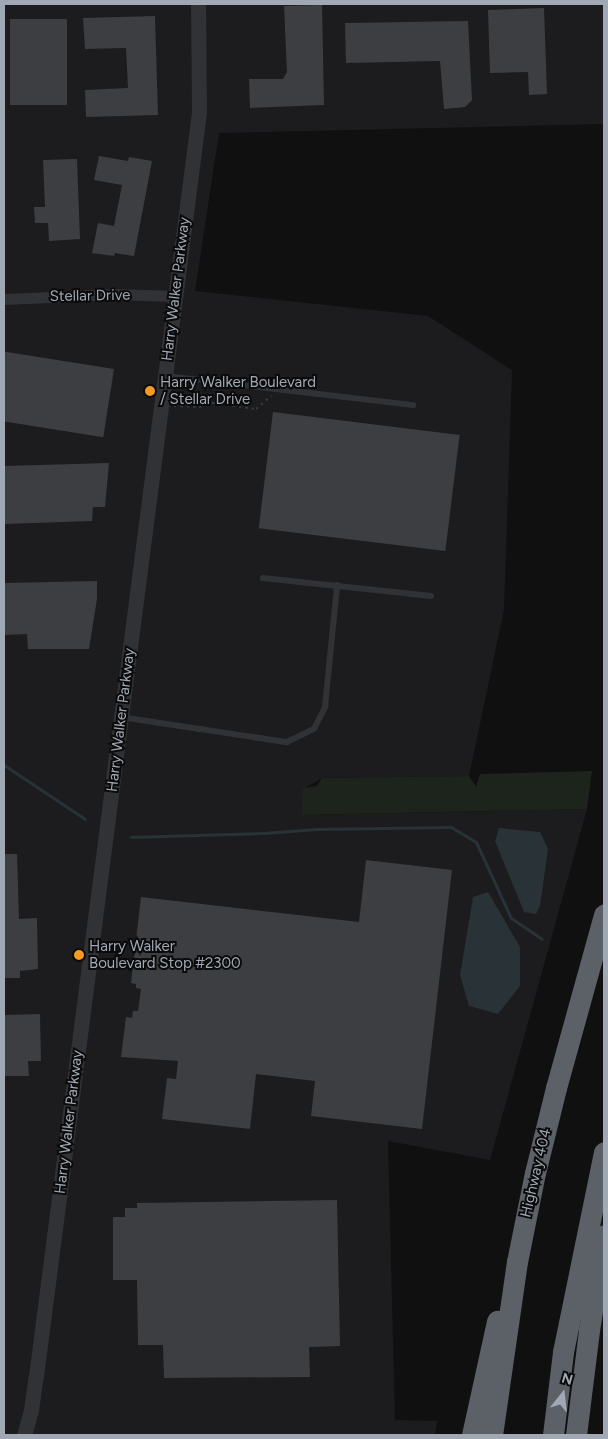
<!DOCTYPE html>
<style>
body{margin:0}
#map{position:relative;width:608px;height:1439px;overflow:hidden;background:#101011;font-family:Figtree,sans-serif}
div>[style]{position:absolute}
.built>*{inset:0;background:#1c1c1e}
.green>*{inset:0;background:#1c241c}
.water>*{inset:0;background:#283237}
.stream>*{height:3px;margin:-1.5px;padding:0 1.5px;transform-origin:1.5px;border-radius:1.5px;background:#283237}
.building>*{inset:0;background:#3c3e41;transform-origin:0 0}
.path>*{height:2px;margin-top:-1px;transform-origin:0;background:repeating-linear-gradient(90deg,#37393d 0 2.5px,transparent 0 6.5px)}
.service>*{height:5.5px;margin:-2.75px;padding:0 2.75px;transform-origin:2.75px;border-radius:2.75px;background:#313236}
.minor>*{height:11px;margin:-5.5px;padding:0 5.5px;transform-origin:5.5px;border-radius:5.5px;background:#313236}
.tertiary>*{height:15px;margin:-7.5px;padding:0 7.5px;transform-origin:7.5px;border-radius:7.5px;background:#313236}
.motorway>*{height:21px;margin:-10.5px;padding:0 10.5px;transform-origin:10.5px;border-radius:10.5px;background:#5c6067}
.dots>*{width:14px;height:14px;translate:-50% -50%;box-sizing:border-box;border:2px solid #0b0b0c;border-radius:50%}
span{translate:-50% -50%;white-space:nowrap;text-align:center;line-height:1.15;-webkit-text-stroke:4px #0b0b0c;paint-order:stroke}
.street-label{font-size:15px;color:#a0a8b3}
.poi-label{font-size:15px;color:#a0a8b3}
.left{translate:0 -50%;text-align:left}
.frame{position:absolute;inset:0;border:5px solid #a0a8b3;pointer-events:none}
.north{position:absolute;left:538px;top:1369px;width:50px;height:50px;-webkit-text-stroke:4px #0b0b0c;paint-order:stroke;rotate:16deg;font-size:14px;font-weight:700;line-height:20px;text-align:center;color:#a0a8b3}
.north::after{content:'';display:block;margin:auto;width:18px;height:22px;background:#a0a8b3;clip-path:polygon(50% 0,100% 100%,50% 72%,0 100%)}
</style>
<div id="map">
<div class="built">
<div style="clip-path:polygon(4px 4px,604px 4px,604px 124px,219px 133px,195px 291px,428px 316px,512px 370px,504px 610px,469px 776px,322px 778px,303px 789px,303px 815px,587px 809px,490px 1160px,388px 1141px,395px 1420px,437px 1421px,435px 1435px,4px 1435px)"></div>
</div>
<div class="green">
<div style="clip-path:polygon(592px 771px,587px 809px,302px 815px,303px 788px,317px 786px,322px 778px,469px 776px,476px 787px,480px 774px)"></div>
</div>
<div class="water">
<div style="clip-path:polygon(499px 828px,540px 832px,548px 849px,540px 906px,536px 914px,524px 912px,495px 841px)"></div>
<div style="clip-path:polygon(488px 892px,520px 947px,520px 986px,498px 1014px,469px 1006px,460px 975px,473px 897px)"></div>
</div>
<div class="stream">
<div style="left:4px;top:765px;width:97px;rotate:33.7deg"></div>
<div style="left:131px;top:837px;width:133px;rotate:-1.7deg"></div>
<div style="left:264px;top:833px;width:53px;rotate:-4.3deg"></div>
<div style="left:317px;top:829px;width:134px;rotate:-0.9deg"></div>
<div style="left:451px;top:827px;width:29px;rotate:31deg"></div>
<div style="left:476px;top:842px;width:84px;rotate:65.3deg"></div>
<div style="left:511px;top:918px;width:37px;rotate:34deg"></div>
</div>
<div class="building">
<div style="clip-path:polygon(322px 5px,324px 105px,250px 108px,249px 79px,283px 79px,287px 72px,284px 6px)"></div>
<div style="clip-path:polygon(544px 8px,547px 94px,529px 95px,528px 72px,490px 73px,488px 10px)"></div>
<div style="clip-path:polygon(155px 16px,158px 115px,86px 117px,85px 90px,128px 88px,126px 48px,85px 49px,83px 18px)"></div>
<div style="left:10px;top:19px;width:57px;height:86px"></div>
<div style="clip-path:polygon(468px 21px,472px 100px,465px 107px,444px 109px,440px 61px,346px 63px,345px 23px)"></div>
<div style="clip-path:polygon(99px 156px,128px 161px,129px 157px,152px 161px,134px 256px,115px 253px,114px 256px,92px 253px,98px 223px,114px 226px,122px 185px,94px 180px)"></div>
<div style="clip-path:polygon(77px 159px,80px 239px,49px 241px,48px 223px,35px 223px,34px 207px,45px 207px,43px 160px)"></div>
<div style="left:114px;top:369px;width:69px;height:110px;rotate:99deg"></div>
<div style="left:273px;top:412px;width:188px;height:117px;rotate:7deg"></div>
<div style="clip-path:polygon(109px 463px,105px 507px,93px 507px,92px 521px,4px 524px,4px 466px)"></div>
<div style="clip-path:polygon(97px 581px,97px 599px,89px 649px,28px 649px,27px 634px,4px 635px,4px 583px)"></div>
<div style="clip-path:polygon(4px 854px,17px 854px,19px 919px,37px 918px,38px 969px,20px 971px,20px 978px,4px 978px)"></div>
<div style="clip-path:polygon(366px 860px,452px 870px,422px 1129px,311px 1116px,315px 1081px,256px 1074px,250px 1129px,162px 1119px,167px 1078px,176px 1079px,178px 1061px,121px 1057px,126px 1017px,132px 1018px,133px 1011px,138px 1011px,141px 989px,136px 988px,136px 984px,131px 983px,141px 897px,359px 922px)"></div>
<div style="clip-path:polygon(40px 1014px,41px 1061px,28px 1061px,29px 1076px,4px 1076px,4px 1015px)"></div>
<div style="clip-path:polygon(337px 1200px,340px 1346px,309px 1347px,310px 1377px,164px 1378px,163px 1345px,138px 1345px,137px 1280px,113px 1280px,113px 1217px,125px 1217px,125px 1208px,137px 1208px,137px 1203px)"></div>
</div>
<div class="path">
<div style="left:174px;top:406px;width:25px;rotate:2deg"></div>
<div style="left:199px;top:407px;width:15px;rotate:-16deg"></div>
<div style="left:213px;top:403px;width:43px;rotate:7.9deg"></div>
<div style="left:256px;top:409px;width:20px;rotate:-41deg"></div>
</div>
<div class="service">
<div style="left:166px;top:376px;width:249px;rotate:6.7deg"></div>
<div style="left:263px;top:578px;width:169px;rotate:6.1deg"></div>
<div style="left:121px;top:717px;width:168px;rotate:8.6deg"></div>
<div style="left:287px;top:742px;width:30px;rotate:-26deg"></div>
<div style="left:314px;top:729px;width:25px;rotate:-63deg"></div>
<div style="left:325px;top:707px;width:122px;rotate:-84.3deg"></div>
</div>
<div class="minor">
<div style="left:4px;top:299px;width:113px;rotate:-2.5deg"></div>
<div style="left:117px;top:294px;width:58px;rotate:2deg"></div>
</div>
<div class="tertiary">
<div style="left:24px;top:1435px;width:26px;rotate:-74deg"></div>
<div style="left:31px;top:1410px;width:34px;rotate:-82deg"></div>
<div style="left:36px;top:1376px;width:1274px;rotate:-82.65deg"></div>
<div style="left:199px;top:112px;width:108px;rotate:-90.5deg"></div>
</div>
<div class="motorway">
<div style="left:472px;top:1435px;width:117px;rotate:-77.6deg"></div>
<div style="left:492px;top:1435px;width:175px;rotate:-81.8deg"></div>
<div style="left:517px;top:1262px;width:91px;rotate:-78.6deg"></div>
<div style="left:535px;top:1173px;width:88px;rotate:-76.1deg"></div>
<div style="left:556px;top:1088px;width:180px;rotate:-74.5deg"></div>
<div style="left:553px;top:1435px;width:84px;rotate:-83.1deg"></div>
<div style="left:563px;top:1352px;width:204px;rotate:-78.4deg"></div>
<div style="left:576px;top:1435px;width:106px;rotate:-82.9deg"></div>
<div style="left:589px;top:1330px;width:96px;rotate:-81deg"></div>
</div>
<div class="dots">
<div style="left:150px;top:391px;background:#f69a23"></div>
<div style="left:79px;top:955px;background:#f69a23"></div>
</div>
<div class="street-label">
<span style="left:176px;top:289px;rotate:-83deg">Harry Walker Parkway</span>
<span style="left:90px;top:296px;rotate:-1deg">Stellar Drive</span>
<span style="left:121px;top:720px;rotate:-83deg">Harry Walker Parkway</span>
<span style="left:69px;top:1122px;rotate:-83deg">Harry Walker Parkway</span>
<span style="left:536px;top:1173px;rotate:-77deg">Highway 404</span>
</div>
<div class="poi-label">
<span class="left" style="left:160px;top:391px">Harry Walker Boulevard<br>/ Stellar Drive</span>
<span class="left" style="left:89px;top:955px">Harry Walker<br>Boulevard Stop #2300</span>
</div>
<div class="frame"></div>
<div class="north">N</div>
</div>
